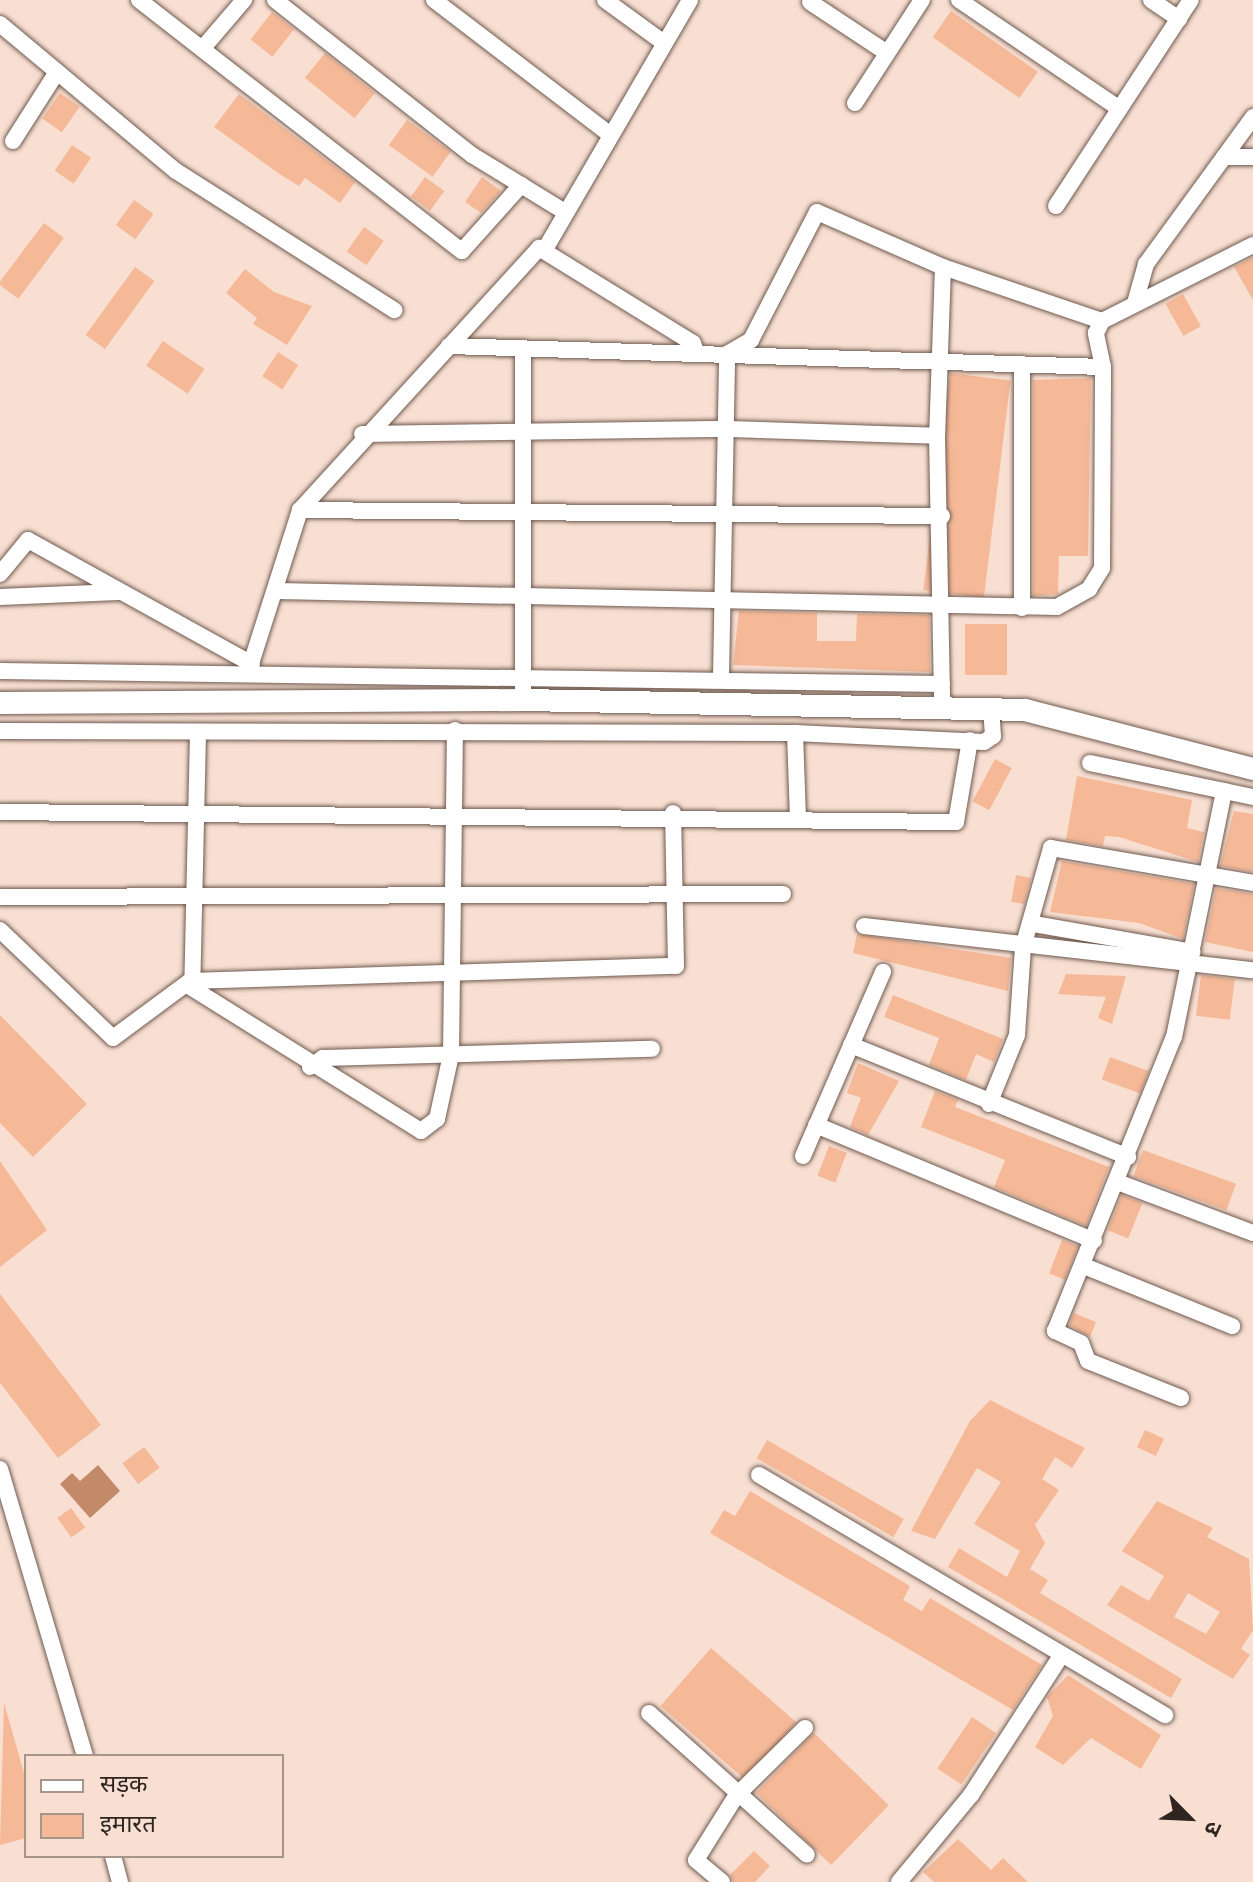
<!DOCTYPE html>
<meta charset="utf-8">
<style>
body{margin:0}
#map{position:relative;width:1253px;height:1882px;overflow:hidden;background:#f8dfd2;font-family:Georgia,"Noto Sans Devanagari",serif}
div>[style]{position:absolute}
.water>*{inset:0;background:#c38a6a}
.building>*{inset:0;background:#f5b998;transform-origin:0 0}
.roads{filter:drop-shadow(0 0 2px #6f5a4f) drop-shadow(0 0 2px #6f5a4f)}
.minor>*{height:16px;margin:-8px;padding:0 8px;transform-origin:8px;border-radius:8px;background:#fff}
.tertiary>*{height:22px;margin:-11px;padding:0 11px;transform-origin:11px;border-radius:11px;background:#fff}
span{translate:-50% -50%;white-space:nowrap;text-align:center;line-height:1.15;-webkit-text-stroke:6px #f8dfd2;paint-order:stroke}
.legend{position:absolute;left:24px;top:1754px;width:260px;height:104px;box-sizing:border-box;background:#f8dfd2;border:2px solid #a7958b;margin:0;padding:10px 14px;list-style:none;font-size:24px;color:#2e2520}
.legend li{display:flex;align-items:center;gap:16px;height:40px}
.legend b{width:40px;border:2px solid #a7958b}
.north{position:absolute;left:1149px;top:1778px;width:80px;height:80px;-webkit-text-stroke:6px #f8dfd2;paint-order:stroke;rotate:114deg;font-size:22px;font-weight:700;line-height:32px;text-align:center;color:#2e2520}
.north::after{content:'';display:block;margin:auto;width:28px;height:36px;background:#2e2520;clip-path:polygon(50% 0,100% 100%,50% 72%,0 100%)}
</style>
<div id="map">
<div class="water">
<div style="clip-path:polygon(98px 1465px,120px 1491px,90px 1518px,60px 1484px,72px 1473px,80px 1481px)"></div>
</div>
<div class="building">
<div style="left:951px;top:11px;width:106px;height:32px;rotate:35deg"></div>
<div style="left:272px;top:12px;width:28px;height:35px;rotate:38deg"></div>
<div style="left:325px;top:53px;width:64px;height:32px;rotate:39deg"></div>
<div style="left:60px;top:93px;width:24px;height:31px;rotate:35deg"></div>
<div style="clip-path:polygon(239px 94px,355px 182px,340px 203px,305px 178px,299px 186px,281px 175px,214px 127px)"></div>
<div style="left:407px;top:120px;width:54px;height:31px;rotate:36deg"></div>
<div style="left:72px;top:145px;width:23px;height:31px;rotate:34deg"></div>
<div style="left:425px;top:177px;width:24px;height:24px;rotate:36deg"></div>
<div style="clip-path:polygon(482px 177px,501px 191px,481px 213px,465px 202px)"></div>
<div style="left:134px;top:200px;width:24px;height:31px;rotate:36deg"></div>
<div style="left:44px;top:223px;width:25px;height:76px;rotate:37deg"></div>
<div style="left:364px;top:227px;width:24px;height:30px;rotate:35deg"></div>
<div style="clip-path:polygon(1253px 257px,1253px 300px,1234px 267px)"></div>
<div style="left:135px;top:267px;width:24px;height:84px;rotate:36deg"></div>
<div style="clip-path:polygon(245px 269px,274px 292px,312px 306px,287px 345px,253px 324px,257px 318px,226px 293px)"></div>
<div style="left:1183px;top:294px;width:37px;height:20px;rotate:61deg"></div>
<div style="left:163px;top:341px;width:50px;height:30px;rotate:34deg"></div>
<div style="left:278px;top:352px;width:24px;height:29px;rotate:33deg"></div>
<div style="left:950px;top:373px;width:61px;height:219px;rotate:7deg"></div>
<div style="clip-path:polygon(1091px 378px,1088px 556px,1059px 556px,1058px 594px,1033px 596px,1033px 380px)"></div>
<div style="clip-path:polygon(739px 611px,817px 613px,817px 641px,856px 641px,857px 614px,929px 615px,930px 672px,733px 665px)"></div>
<div style="left:965px;top:624px;width:42px;height:51px"></div>
<div style="left:995px;top:759px;width:19px;height:48px;rotate:28deg"></div>
<div style="clip-path:polygon(1077px 776px,1192px 800px,1187px 828px,1204px 832px,1198px 862px,1119px 837px,1105px 836px,1103px 846px,1066px 840px)"></div>
<div style="clip-path:polygon(1234px 811px,1253px 814px,1253px 872px,1220px 866px)"></div>
<div style="clip-path:polygon(1062px 861px,1194px 884px,1183px 939px,1139px 923px,1050px 912px)"></div>
<div style="clip-path:polygon(1016px 875px,1031px 878px,1024px 904px,1011px 902px)"></div>
<div style="clip-path:polygon(1216px 888px,1253px 894px,1253px 952px,1205px 942px)"></div>
<div style="clip-path:polygon(857px 934px,1011px 958px,1008px 991px,853px 953px)"></div>
<div style="clip-path:polygon(1066px 974px,1126px 976px,1112px 1024px,1098px 1018px,1106px 997px,1058px 994px)"></div>
<div style="left:1201px;top:975px;width:34px;height:41px;rotate:7deg"></div>
<div style="clip-path:polygon(893px 995px,1003px 1039px,994px 1062px,976px 1054px,966px 1080px,929px 1065px,939px 1038px,884px 1017px)"></div>
<div style="clip-path:polygon(0 1015px,87px 1104px,33px 1157px,0 1123px)"></div>
<div style="left:1110px;top:1057px;width:41px;height:24px;rotate:20deg"></div>
<div style="clip-path:polygon(858px 1063px,899px 1081px,868px 1135px,850px 1127px,861px 1098px,847px 1093px)"></div>
<div style="clip-path:polygon(935px 1091px,958px 1100px,955px 1107px,1109px 1167px,1086px 1226px,994px 1187px,1005px 1160px,921px 1127px)"></div>
<div style="left:829px;top:1146px;width:19px;height:32px;rotate:21deg"></div>
<div style="left:1143px;top:1150px;width:99px;height:28px;rotate:20deg"></div>
<div style="clip-path:polygon(0 1161px,47px 1230px,0 1267px)"></div>
<div style="left:1122px;top:1195px;width:22px;height:38px;rotate:22deg"></div>
<div style="left:1062px;top:1240px;width:17px;height:36px;rotate:21deg"></div>
<div style="clip-path:polygon(0 1294px,101px 1425px,58px 1458px,0 1383px)"></div>
<div style="clip-path:polygon(1074px 1313px,1096px 1322px,1090px 1337px,1069px 1325px)"></div>
<div style="clip-path:polygon(990px 1400px,1085px 1448px,1072px 1468px,1055px 1457px,1042px 1479px,1059px 1490px,1035px 1525px,1045px 1543px,1030px 1569px,1048px 1580px,1040px 1593px,1182px 1679px,1171px 1698px,948px 1567px,959px 1548px,1007px 1577px,1020px 1551px,974px 1524px,1001px 1482px,977px 1468px,935px 1539px,911px 1531px,970px 1421px)"></div>
<div style="left:1145px;top:1430px;width:21px;height:19px;rotate:25deg"></div>
<div style="left:767px;top:1440px;width:158px;height:21px;rotate:30deg"></div>
<div style="left:144px;top:1447px;width:26px;height:27px;rotate:53deg"></div>
<div style="clip-path:polygon(750px 1491px,910px 1586px,903px 1600px,922px 1611px,930px 1598px,1042px 1665px,1013px 1710px,710px 1533px,724px 1510px,735px 1516px)"></div>
<div style="clip-path:polygon(evenodd,1157px 1501px,1213px 1528px,1207px 1537px,1249px 1559px,1253px 1630px,1241px 1649px,1250px 1655px,1233px 1679px,1107px 1605px,1121px 1585px,1149px 1601px,1164px 1576px,1122px 1551px,1157px 1501px,1188px 1593px,1220px 1612px,1206px 1634px,1174px 1617px,1188px 1593px)"></div>
<div style="left:71px;top:1508px;width:24px;height:17px;rotate:54deg"></div>
<div style="left:711px;top:1648px;width:113px;height:77px;rotate:41deg"></div>
<div style="clip-path:polygon(1068px 1675px,1161px 1735px,1141px 1769px,1091px 1738px,1063px 1765px,1035px 1747px,1053px 1716px,1047px 1697px)"></div>
<div style="clip-path:polygon(4px 1703px,26px 1780px,26px 1838px,0 1845px)"></div>
<div style="left:972px;top:1717px;width:29px;height:62px;rotate:34deg"></div>
<div style="left:814px;top:1733px;width:104px;height:83px;rotate:44deg"></div>
<div style="clip-path:polygon(958px 1839px,991px 1870px,1003px 1858px,1028px 1882px,934px 1882px,923px 1872px)"></div>
<div style="clip-path:polygon(754px 1851px,770px 1866px,755px 1882px,733px 1882px,730px 1875px)"></div>
</div>
<div class="roads">
<div class="minor">
<div style="left:139px;top:0;width:409px;rotate:37.9deg"></div>
<div style="left:462px;top:251px;width:89px;rotate:-48.2deg"></div>
<div style="left:275px;top:0;width:251px;rotate:38.2deg"></div>
<div style="left:472px;top:155px;width:109px;rotate:31.5deg"></div>
<div style="left:434px;top:0;width:220px;rotate:37.4deg"></div>
<div style="left:605px;top:0;width:73px;rotate:36.1deg"></div>
<div style="left:959px;top:0;width:194px;rotate:34.1deg"></div>
<div style="left:1151px;top:0;width:34px;rotate:34deg"></div>
<div style="left:810px;top:2px;width:92px;rotate:33.5deg"></div>
<div style="left:0;top:24px;width:229px;rotate:39.9deg"></div>
<div style="left:176px;top:171px;width:259px;rotate:32.5deg"></div>
<div style="left:202px;top:49px;width:65px;rotate:-49.4deg"></div>
<div style="left:855px;top:103px;width:123px;rotate:-57deg"></div>
<div style="left:13px;top:141px;width:82px;rotate:-57.5deg"></div>
<div style="left:1224px;top:157px;width:29px"></div>
<div style="left:1056px;top:206px;width:246px;rotate:-56.8deg"></div>
<div style="left:544px;top:251px;width:290px;rotate:-59.8deg"></div>
<div style="left:943px;top:267px;width:168px;rotate:18.8deg"></div>
<div style="left:1135px;top:303px;width:41px;rotate:-74.2deg"></div>
<div style="left:1146px;top:264px;width:182px;rotate:-53.9deg"></div>
<div style="left:449px;top:346px;width:654px;rotate:1.84deg"></div>
<div style="left:523px;top:349px;width:342px;rotate:90deg"></div>
<div style="left:362px;top:434px;width:368px;rotate:-0.8deg"></div>
<div style="left:730px;top:429px;width:207px;rotate:1.9deg"></div>
<div style="left:300px;top:510px;width:642px;rotate:0.54deg"></div>
<div style="left:0;top:574px;width:44px;rotate:-50.5deg"></div>
<div style="left:28px;top:540px;width:256px;rotate:29deg"></div>
<div style="left:278px;top:591px;width:779px;rotate:1.18deg"></div>
<div style="left:1057px;top:607px;width:37px;rotate:-29deg"></div>
<div style="left:1089px;top:589px;width:25px;rotate:-58deg"></div>
<div style="left:1102px;top:568px;width:201px;rotate:-89.7deg"></div>
<div style="left:1103px;top:367px;width:35px;rotate:-102deg"></div>
<div style="left:1096px;top:333px;width:13px;rotate:-63deg"></div>
<div style="left:1102px;top:321px;width:169px;rotate:-26.7deg"></div>
<div style="left:0;top:597px;width:118px;rotate:-2.4deg"></div>
<div style="left:1022px;top:608px;width:244px;rotate:-90deg"></div>
<div style="left:0;top:671px;width:942px;rotate:0.79deg"></div>
<div style="left:248px;top:673px;width:171px;rotate:-72.3deg"></div>
<div style="left:300px;top:510px;width:355px;rotate:-47.6deg"></div>
<div style="left:539px;top:248px;width:181px;rotate:31.7deg"></div>
<div style="left:693px;top:343px;width:9px;rotate:72deg"></div>
<div style="left:721px;top:676px;width:322px;rotate:-88.9deg"></div>
<div style="left:727px;top:354px;width:28px;rotate:-30deg"></div>
<div style="left:751px;top:340px;width:144px;rotate:-62.7deg"></div>
<div style="left:817px;top:212px;width:137px;rotate:23.6deg"></div>
<div style="left:943px;top:267px;width:169px;rotate:92deg"></div>
<div style="left:937px;top:436px;width:271px;rotate:88.9deg"></div>
<div style="left:0;top:731px;width:795px;rotate:0.14deg"></div>
<div style="left:795px;top:733px;width:189px;rotate:2.7deg"></div>
<div style="left:984px;top:742px;width:11px;rotate:-34deg"></div>
<div style="left:993px;top:736px;width:26px;rotate:-94deg"></div>
<div style="left:198px;top:733px;width:255px;rotate:91.3deg"></div>
<div style="left:192px;top:988px;width:270px;rotate:32deg"></div>
<div style="left:421px;top:1131px;width:20px;rotate:-37deg"></div>
<div style="left:437px;top:1119px;width:66px;rotate:-77.7deg"></div>
<div style="left:451px;top:1055px;width:325px;rotate:-89.3deg"></div>
<div style="left:795px;top:733px;width:84px;rotate:88deg"></div>
<div style="left:1090px;top:763px;width:167px;rotate:11.8deg"></div>
<div style="left:0;top:812px;width:956px;rotate:0.6deg"></div>
<div style="left:956px;top:822px;width:83px;rotate:-80.3deg"></div>
<div style="left:0;top:897px;width:783px;rotate:-0.22deg"></div>
<div style="left:1034px;top:924px;width:161px;rotate:10deg"></div>
<div style="left:864px;top:926px;width:391px;rotate:6.5deg"></div>
<div style="left:0;top:930px;width:156px;rotate:43.7deg"></div>
<div style="left:113px;top:1038px;width:96px;rotate:-36.5deg"></div>
<div style="left:190px;top:981px;width:486px;rotate:-1.8deg"></div>
<div style="left:676px;top:966px;width:153px;rotate:-91.1deg"></div>
<div style="left:851px;top:1045px;width:299px;rotate:22deg"></div>
<div style="left:310px;top:1067px;width:16px;rotate:-35deg"></div>
<div style="left:323px;top:1058px;width:329px;rotate:-1.6deg"></div>
<div style="left:989px;top:1104px;width:74px;rotate:-67.9deg"></div>
<div style="left:1017px;top:1035px;width:88px;rotate:-86.1deg"></div>
<div style="left:1023px;top:947px;width:103px;rotate:-74.2deg"></div>
<div style="left:1051px;top:848px;width:205px;rotate:9.8deg"></div>
<div style="left:816px;top:1125px;width:301px;rotate:22.6deg"></div>
<div style="left:803px;top:1156px;width:201px;rotate:-66.5deg"></div>
<div style="left:1120px;top:1183px;width:142px;rotate:20.6deg"></div>
<div style="left:1084px;top:1266px;width:160px;rotate:22.1deg"></div>
<div style="left:1181px;top:1398px;width:100px;rotate:-158.3deg"></div>
<div style="left:1088px;top:1361px;width:19px;rotate:-111deg"></div>
<div style="left:1081px;top:1343px;width:29px;rotate:-155deg"></div>
<div style="left:1055px;top:1331px;width:317px;rotate:-68deg"></div>
<div style="left:1174px;top:1037px;width:251px;rotate:-78.5deg"></div>
<div style="left:0;top:1469px;width:299px;rotate:73.5deg"></div>
<div style="left:759px;top:1475px;width:472px;rotate:30.6deg"></div>
<div style="left:649px;top:1713px;width:212px;rotate:41.9deg"></div>
<div style="left:113px;top:1856px;width:27px;rotate:75deg"></div>
<div style="left:722px;top:1882px;width:34px;rotate:-140deg"></div>
<div style="left:696px;top:1860px;width:75px;rotate:-58deg"></div>
<div style="left:736px;top:1796px;width:97px;rotate:-44.6deg"></div>
<div style="left:899px;top:1882px;width:113px;rotate:-50.4deg"></div>
<div style="left:971px;top:1795px;width:166px;rotate:-57.1deg"></div>
</div>
<div class="tertiary">
<div style="left:0;top:703px;width:524px;rotate:-0.33deg"></div>
<div style="left:524px;top:700px;width:501px;rotate:1.14deg"></div>
<div style="left:1025px;top:710px;width:236px;rotate:14.5deg"></div>
</div>
</div>
<ul class="legend">
<li><b style="height:10px;background:#fff"></b>सड़क</li>
<li><b style="height:22px;background:#f5b998"></b>इमारत</li>
</ul>
<div class="north">उ</div>
</div>
